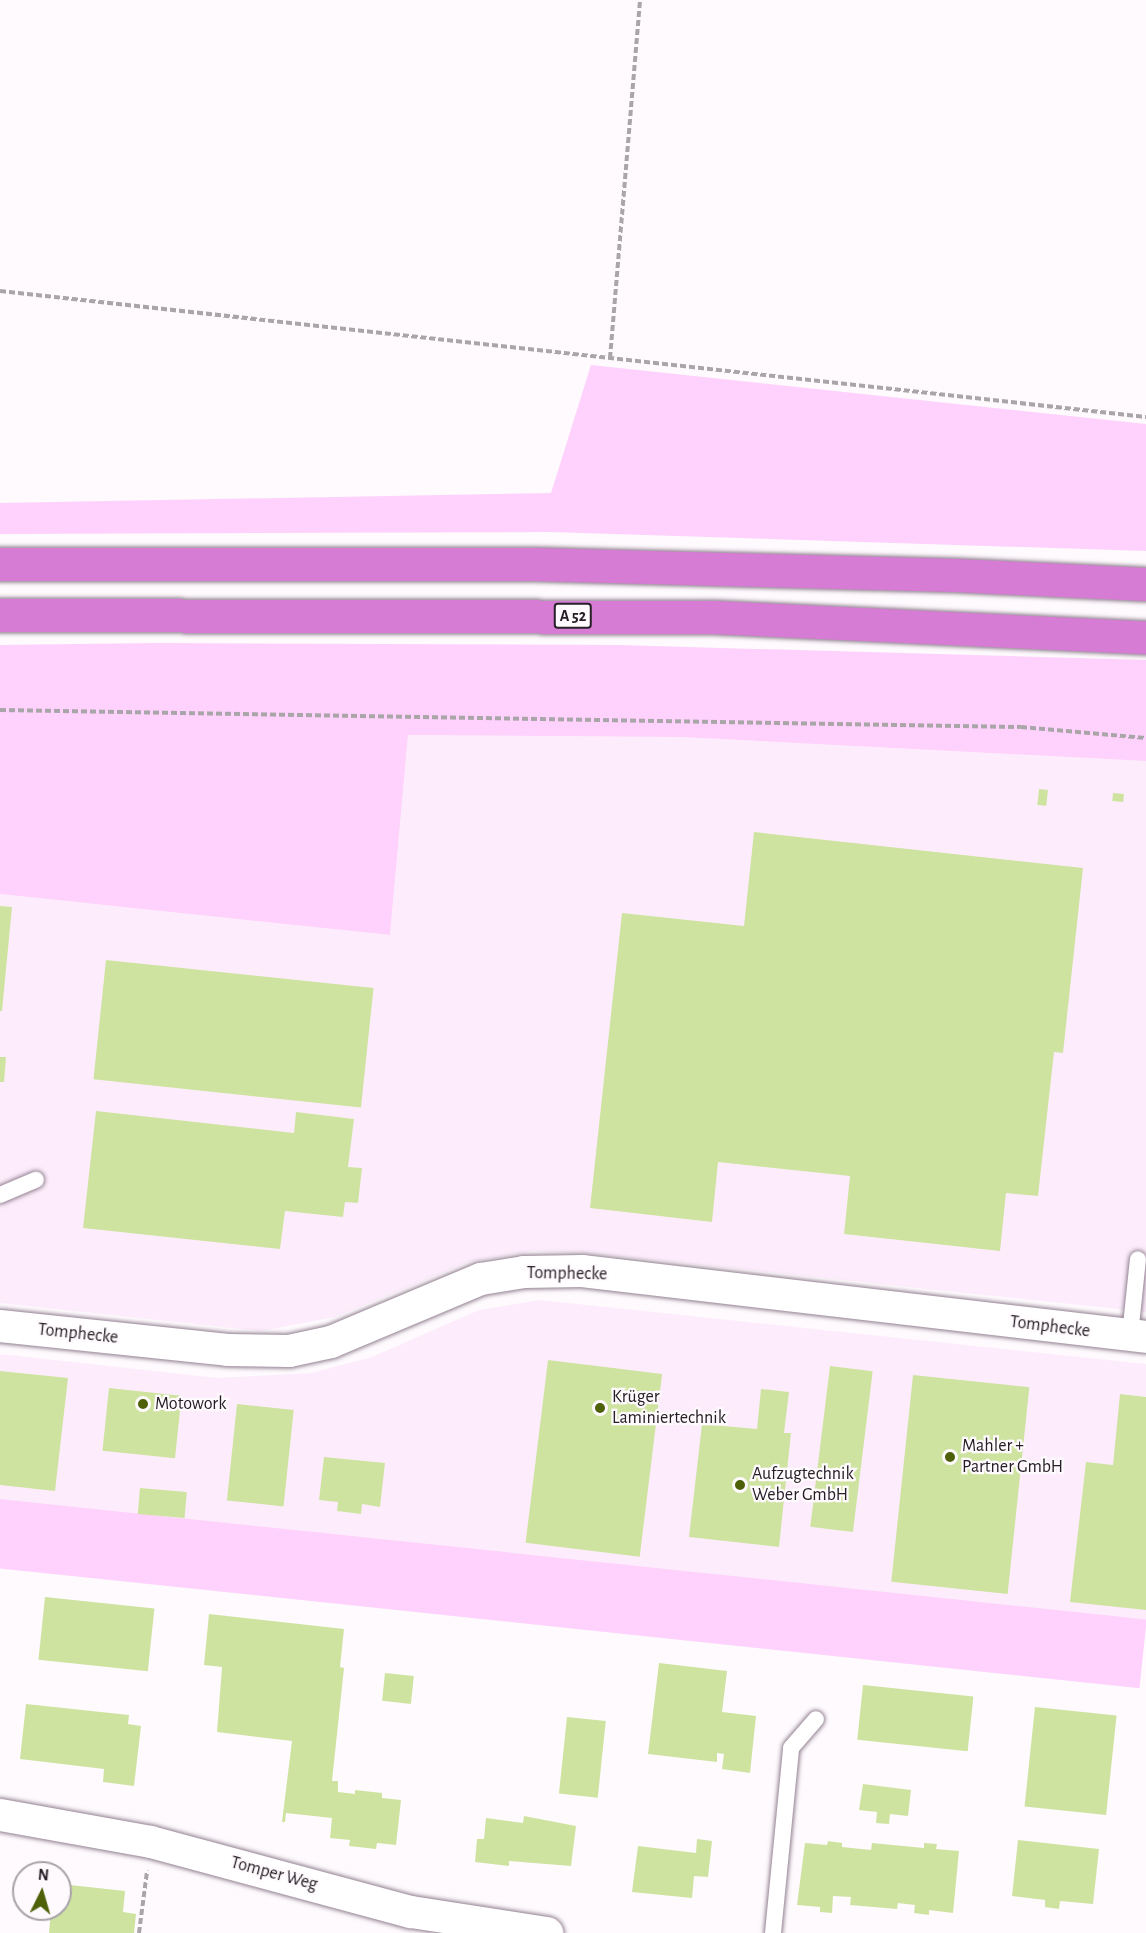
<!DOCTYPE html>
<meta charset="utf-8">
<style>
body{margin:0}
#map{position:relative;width:1146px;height:1933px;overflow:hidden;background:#fefafd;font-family:"Alegreya Sans",sans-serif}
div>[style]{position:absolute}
.built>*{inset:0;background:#fdedfc}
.green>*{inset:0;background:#fed2fc;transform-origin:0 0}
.building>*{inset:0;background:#cfe3a1;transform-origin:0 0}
.path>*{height:4px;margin-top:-2px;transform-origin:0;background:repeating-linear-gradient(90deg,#aaa5a9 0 6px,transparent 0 9px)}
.roads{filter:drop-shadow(0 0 2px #938292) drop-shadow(0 0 2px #938292)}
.lane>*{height:16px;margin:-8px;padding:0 8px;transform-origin:8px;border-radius:8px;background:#fff}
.street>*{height:32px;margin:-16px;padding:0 16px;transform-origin:16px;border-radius:16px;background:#fff}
.highway>*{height:33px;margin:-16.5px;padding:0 16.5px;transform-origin:16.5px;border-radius:16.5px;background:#d67cd4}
.dots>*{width:16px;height:16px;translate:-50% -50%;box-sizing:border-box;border:3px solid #fefafd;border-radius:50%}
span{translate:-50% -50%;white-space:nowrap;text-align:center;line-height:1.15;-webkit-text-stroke:4.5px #fefafd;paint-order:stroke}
.shield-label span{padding:2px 4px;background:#fefafd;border:2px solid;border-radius:4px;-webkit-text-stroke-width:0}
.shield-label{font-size:16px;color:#262026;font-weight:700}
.street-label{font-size:18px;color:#262026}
.poi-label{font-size:18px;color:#262026}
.left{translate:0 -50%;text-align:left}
.north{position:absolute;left:12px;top:1861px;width:60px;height:60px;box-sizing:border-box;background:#fefafd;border:2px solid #a8a3a7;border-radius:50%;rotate:5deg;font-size:16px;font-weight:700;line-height:24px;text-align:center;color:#262026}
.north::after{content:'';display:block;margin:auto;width:21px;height:27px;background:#4e6108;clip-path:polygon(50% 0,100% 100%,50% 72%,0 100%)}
</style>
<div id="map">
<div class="built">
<div style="clip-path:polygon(408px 735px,680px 737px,1146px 761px,1146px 1312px,587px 1253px,533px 1251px,469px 1262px,335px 1317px,261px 1331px,0 1303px,0 894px,390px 935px)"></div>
<div style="clip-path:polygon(540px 1300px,1146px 1364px,1146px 1624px,0 1499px,0 1354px,217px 1378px,311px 1373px,372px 1357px,479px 1310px)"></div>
</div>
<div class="green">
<div style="clip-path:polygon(591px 365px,1146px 424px,1146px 551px,550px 532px,0 534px,0 503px,551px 493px)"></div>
<div style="clip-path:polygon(156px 643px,618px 645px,1146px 660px,1146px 761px,680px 737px,408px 735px,390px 935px,0 894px,0 645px)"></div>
<div style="left:0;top:1499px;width:1153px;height:69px;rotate:6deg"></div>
</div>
<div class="building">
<div style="left:1039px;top:789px;width:9px;height:16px;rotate:6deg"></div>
<div style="left:1113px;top:793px;width:11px;height:8px;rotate:5deg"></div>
<div style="clip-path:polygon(754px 832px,1083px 868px,1063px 1053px,1054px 1052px,1038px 1196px,1006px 1193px,1000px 1251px,844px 1234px,850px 1176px,718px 1162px,712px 1222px,590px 1208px,622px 913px,744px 926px)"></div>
<div style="clip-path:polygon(0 906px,12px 907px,2px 1011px,0 1011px)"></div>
<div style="left:106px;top:960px;width:269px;height:120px;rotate:6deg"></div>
<div style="clip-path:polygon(0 1057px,6px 1057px,4px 1082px,0 1082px)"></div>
<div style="clip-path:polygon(96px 1111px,294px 1133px,296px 1112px,354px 1119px,348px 1167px,362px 1168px,358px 1203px,345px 1202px,343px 1217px,285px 1211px,280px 1249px,83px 1228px)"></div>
<div style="left:548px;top:1360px;width:115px;height:184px;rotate:7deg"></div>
<div style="left:830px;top:1366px;width:43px;height:162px;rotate:7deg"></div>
<div style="clip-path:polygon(0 1371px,68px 1378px,55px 1491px,0 1485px)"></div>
<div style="left:913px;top:1375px;width:117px;height:208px;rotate:6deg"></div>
<div style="left:109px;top:1388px;width:73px;height:63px;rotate:6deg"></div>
<div style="clip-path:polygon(761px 1389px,789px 1392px,784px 1433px,791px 1433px,779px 1547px,689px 1537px,702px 1424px,757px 1429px)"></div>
<div style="clip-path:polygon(1120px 1394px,1146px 1397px,1146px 1610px,1070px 1602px,1086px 1462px,1113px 1465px)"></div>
<div style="left:237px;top:1404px;width:57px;height:97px;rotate:6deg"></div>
<div style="clip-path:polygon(324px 1457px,385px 1463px,380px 1507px,362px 1504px,361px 1514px,337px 1511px,338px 1502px,319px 1500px)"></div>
<div style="left:140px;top:1488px;width:47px;height:26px;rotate:5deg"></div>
<div style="left:45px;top:1597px;width:110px;height:63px;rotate:6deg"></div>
<div style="clip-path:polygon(209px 1614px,344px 1629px,340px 1667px,344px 1668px,332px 1781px,338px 1781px,338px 1792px,355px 1794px,355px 1790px,382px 1793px,382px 1798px,401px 1800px,396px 1845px,377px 1843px,376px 1849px,349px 1846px,350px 1840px,330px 1838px,332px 1818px,286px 1813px,285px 1822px,282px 1822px,292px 1741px,217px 1732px,222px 1667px,204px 1665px)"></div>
<div style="clip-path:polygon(659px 1663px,727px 1671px,722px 1712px,756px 1716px,750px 1773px,722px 1769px,724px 1754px,717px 1753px,717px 1762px,648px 1754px)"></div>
<div style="left:385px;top:1673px;width:29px;height:28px;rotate:6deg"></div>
<div style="left:863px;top:1685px;width:111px;height:55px;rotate:6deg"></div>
<div style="clip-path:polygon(26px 1704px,129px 1715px,128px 1724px,141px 1726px,134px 1786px,103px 1782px,104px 1769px,20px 1759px)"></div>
<div style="left:1035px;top:1707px;width:82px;height:100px;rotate:6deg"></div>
<div style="left:567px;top:1717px;width:39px;height:77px;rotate:6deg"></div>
<div style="clip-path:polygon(863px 1784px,911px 1790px,908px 1816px,890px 1814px,889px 1824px,876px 1823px,877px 1812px,859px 1810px)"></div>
<div style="clip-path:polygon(524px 1816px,576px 1826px,571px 1866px,509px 1861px,509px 1866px,475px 1862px,477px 1839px,484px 1839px,486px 1818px,523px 1823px)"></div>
<div style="clip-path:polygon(697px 1839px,712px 1841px,708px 1877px,694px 1876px,692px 1898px,632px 1892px,638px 1846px,696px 1853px)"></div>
<div style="clip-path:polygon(1018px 1840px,1099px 1849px,1093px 1904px,1060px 1901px,1059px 1909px,1045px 1907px,1045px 1900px,1012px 1896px)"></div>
<div style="clip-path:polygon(828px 1841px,842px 1843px,842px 1847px,871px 1850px,872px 1843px,924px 1848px,924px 1843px,937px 1844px,936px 1849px,959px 1851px,953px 1913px,929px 1910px,929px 1915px,914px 1913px,915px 1905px,898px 1903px,897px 1909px,850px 1905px,851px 1897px,833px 1896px,832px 1913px,820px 1912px,820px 1907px,797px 1905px,805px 1843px,827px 1845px)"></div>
<div style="clip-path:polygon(70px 1885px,125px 1891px,123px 1912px,136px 1914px,134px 1933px,49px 1933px,51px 1909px,68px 1907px)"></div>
</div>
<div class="path">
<div style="left:0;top:291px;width:1153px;rotate:6.27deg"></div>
<div style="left:610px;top:358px;width:359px;rotate:-85.2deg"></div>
<div style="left:0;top:710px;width:1021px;rotate:0.95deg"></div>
<div style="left:1021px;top:727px;width:125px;rotate:5deg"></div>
<div style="left:139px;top:1933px;width:63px;rotate:-82.6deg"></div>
</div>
<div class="roads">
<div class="lane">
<div style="left:0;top:1195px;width:39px;rotate:-23deg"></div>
<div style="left:1130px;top:1335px;width:76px;rotate:-84deg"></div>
<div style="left:773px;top:1933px;width:186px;rotate:-84.4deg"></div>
<div style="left:791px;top:1748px;width:38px;rotate:-49deg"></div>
</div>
<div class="street">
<div style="left:0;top:1326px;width:229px;rotate:6deg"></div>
<div style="left:228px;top:1350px;width:61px;rotate:0.9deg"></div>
<div style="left:289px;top:1351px;width:43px;rotate:-12.1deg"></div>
<div style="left:331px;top:1342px;width:163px;rotate:-22.8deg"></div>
<div style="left:481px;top:1279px;width:44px;rotate:-9.2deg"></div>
<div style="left:524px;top:1272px;width:58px;rotate:-1deg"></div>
<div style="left:582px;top:1271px;width:568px;rotate:6.67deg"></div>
<div style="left:0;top:1815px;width:153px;rotate:10.1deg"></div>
<div style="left:151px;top:1842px;width:269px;rotate:15.1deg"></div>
<div style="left:411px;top:1912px;width:138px;rotate:8.8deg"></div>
</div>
<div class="highway">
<div style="left:0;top:564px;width:535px"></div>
<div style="left:535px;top:564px;width:420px;rotate:1.5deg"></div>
<div style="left:955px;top:575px;width:191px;rotate:2.7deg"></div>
<div style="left:0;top:615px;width:714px;rotate:0.16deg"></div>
<div style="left:714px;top:617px;width:432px;rotate:2.7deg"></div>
</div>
</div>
<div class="dots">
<div style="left:143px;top:1404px;background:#4e6108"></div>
<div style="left:600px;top:1408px;background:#4e6108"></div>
<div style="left:950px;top:1457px;background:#4e6108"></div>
<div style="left:740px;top:1485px;background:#4e6108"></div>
</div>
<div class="shield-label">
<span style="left:573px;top:616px">A 52</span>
</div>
<div class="street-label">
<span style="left:567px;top:1274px;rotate:1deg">Tomphecke</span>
<span style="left:1050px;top:1327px;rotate:7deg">Tomphecke</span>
<span style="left:78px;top:1334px;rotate:6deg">Tomphecke</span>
<span style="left:274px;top:1874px;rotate:15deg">Tomper Weg</span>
</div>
<div class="poi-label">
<span class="left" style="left:612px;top:1408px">Krüger<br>Laminiertechnik</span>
<span class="left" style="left:155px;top:1404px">Motowork</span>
<span class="left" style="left:962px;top:1457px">Mahler +<br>Partner GmbH</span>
<span class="left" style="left:752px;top:1485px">Aufzugtechnik<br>Weber GmbH</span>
</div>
<div class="north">N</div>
</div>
